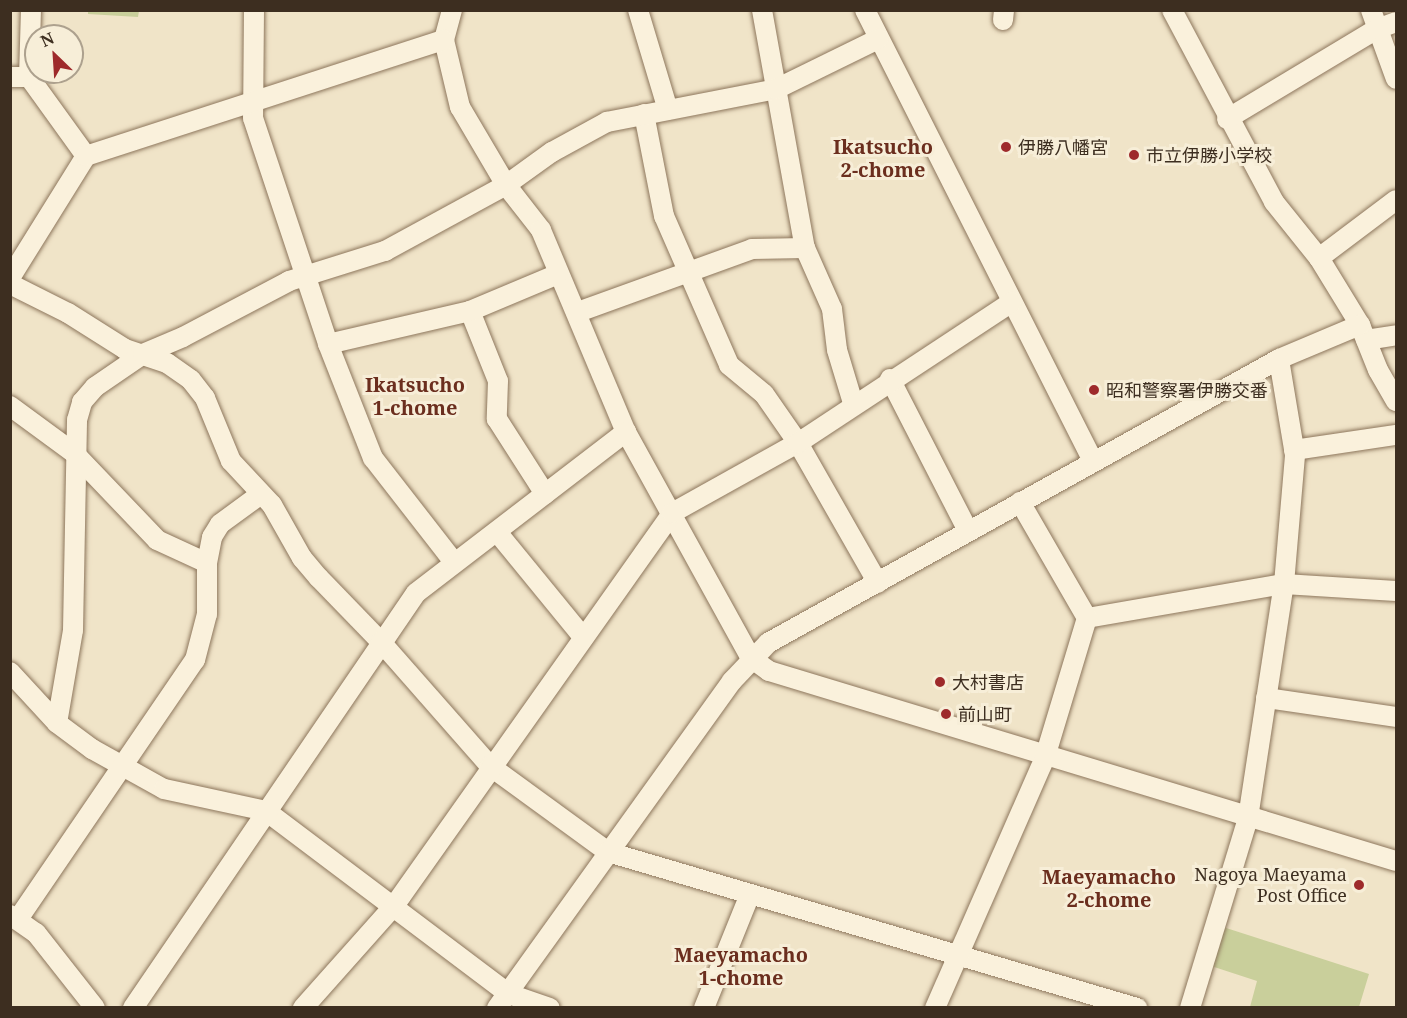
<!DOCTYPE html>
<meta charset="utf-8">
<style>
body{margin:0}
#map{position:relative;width:1407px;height:1018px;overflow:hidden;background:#f0e4c8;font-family:"Noto Serif","Noto Sans JP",serif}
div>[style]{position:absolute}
.green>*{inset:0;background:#c9cf9b}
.roads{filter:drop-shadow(0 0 2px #8d765c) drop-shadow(0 0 2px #8d765c)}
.minor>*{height:20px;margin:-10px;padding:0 10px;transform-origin:10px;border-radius:10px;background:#faf1dc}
.dots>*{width:16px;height:16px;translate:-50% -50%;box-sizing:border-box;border:3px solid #f7eed8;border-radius:50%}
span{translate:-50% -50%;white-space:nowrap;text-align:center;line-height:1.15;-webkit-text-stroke:6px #f7eed8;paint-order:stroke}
.poi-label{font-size:18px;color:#3d2e20}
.left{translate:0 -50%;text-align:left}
.right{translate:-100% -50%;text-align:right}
.neighbourhood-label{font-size:20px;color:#6b2e1e;font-weight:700}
.frame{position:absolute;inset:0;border:12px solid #3d2e20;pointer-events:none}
.north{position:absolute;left:24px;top:24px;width:60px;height:60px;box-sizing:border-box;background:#f7eed8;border:2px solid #ada18e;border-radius:50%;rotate:335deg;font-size:16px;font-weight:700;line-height:24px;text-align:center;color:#3d2e20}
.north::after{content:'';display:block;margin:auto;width:21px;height:27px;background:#9e2a2b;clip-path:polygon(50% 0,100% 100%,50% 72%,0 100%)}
</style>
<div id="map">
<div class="green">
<div style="clip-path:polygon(88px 11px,139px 11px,138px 17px,88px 14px)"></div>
<div style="clip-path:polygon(1220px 926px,1369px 974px,1359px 1007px,1250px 1007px,1257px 981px,1205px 964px)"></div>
</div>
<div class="roads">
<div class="minor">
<div style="left:254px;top:10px;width:108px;rotate:90.5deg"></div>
<div style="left:253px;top:118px;width:238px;rotate:71.6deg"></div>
<div style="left:328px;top:344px;width:123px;rotate:68.5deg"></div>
<div style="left:373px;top:458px;width:132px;rotate:52.1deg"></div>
<div style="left:452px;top:10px;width:31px;rotate:105deg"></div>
<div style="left:444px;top:40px;width:69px;rotate:76.6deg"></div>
<div style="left:460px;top:107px;width:91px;rotate:59.5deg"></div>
<div style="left:506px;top:185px;width:57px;rotate:52.1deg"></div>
<div style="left:541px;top:230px;width:219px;rotate:67.2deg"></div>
<div style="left:626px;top:432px;width:258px;rotate:61.1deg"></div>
<div style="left:751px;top:658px;width:22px;rotate:36deg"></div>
<div style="left:769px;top:671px;width:655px;rotate:16.86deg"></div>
<div style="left:638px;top:10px;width:104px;rotate:73.3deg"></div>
<div style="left:762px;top:10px;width:242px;rotate:79.8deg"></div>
<div style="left:805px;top:248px;width:67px;rotate:66.1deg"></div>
<div style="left:832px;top:309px;width:41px;rotate:83deg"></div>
<div style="left:837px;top:350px;width:55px;rotate:73.2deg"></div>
<div style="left:865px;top:10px;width:505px;rotate:63.18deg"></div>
<div style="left:1172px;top:10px;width:217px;rotate:62deg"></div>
<div style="left:1274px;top:202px;width:72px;rotate:51.2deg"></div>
<div style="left:1319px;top:258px;width:79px;rotate:58.5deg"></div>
<div style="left:1360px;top:325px;width:48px;rotate:68.2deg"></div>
<div style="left:1378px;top:370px;width:36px;rotate:60deg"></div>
<div style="left:1371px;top:10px;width:73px;rotate:70.1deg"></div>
<div style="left:1003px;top:20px;width:10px;rotate:-84deg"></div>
<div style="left:10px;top:77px;width:19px"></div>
<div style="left:29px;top:77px;width:97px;rotate:54.2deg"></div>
<div style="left:29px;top:77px;width:67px;rotate:-88.3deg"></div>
<div style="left:644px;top:114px;width:104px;rotate:78.9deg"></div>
<div style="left:664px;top:216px;width:163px;rotate:66.4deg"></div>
<div style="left:729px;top:365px;width:45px;rotate:39.6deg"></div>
<div style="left:764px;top:394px;width:60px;rotate:55.2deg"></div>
<div style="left:798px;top:443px;width:161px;rotate:60.3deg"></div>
<div style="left:1227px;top:119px;width:175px;rotate:-31deg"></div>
<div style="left:1377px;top:29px;width:20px;rotate:-20deg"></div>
<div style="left:1319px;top:258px;width:96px;rotate:-37deg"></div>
<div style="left:10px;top:278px;width:144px;rotate:-58.1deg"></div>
<div style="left:86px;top:156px;width:376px;rotate:-18deg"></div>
<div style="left:10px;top:284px;width:65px;rotate:26.6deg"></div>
<div style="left:68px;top:313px;width:67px;rotate:32.3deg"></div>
<div style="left:125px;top:349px;width:44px;rotate:18.4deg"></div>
<div style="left:167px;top:363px;width:29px;rotate:35deg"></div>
<div style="left:191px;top:380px;width:23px;rotate:52deg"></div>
<div style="left:205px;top:398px;width:68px;rotate:67.6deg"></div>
<div style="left:231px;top:461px;width:60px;rotate:47deg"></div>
<div style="left:272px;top:505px;width:61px;rotate:60.5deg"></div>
<div style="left:302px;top:558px;width:26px;rotate:50deg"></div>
<div style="left:319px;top:578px;width:89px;rotate:45.9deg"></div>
<div style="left:381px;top:642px;width:165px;rotate:48.7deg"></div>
<div style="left:490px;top:766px;width:146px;rotate:36.1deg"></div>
<div style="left:608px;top:852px;width:552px;rotate:16.43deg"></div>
<div style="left:470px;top:311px;width:75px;rotate:68.2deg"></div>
<div style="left:498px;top:381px;width:38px;rotate:92deg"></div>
<div style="left:497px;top:419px;width:89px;rotate:57.4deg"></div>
<div style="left:578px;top:312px;width:185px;rotate:-19.9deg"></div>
<div style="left:752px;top:249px;width:53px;rotate:-1.1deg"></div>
<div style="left:1366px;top:340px;width:30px;rotate:-9deg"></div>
<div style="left:328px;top:344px;width:146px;rotate:-13.1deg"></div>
<div style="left:470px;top:311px;width:95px;rotate:-22.8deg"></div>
<div style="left:890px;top:379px;width:171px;rotate:62.8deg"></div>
<div style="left:10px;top:406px;width:79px;rotate:36.3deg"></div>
<div style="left:74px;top:453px;width:120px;rotate:46.3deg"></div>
<div style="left:157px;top:540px;width:55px;rotate:24.7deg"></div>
<div style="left:1294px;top:450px;width:103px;rotate:-8.4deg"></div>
<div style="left:497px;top:532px;width:136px;rotate:50.7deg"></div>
<div style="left:1087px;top:618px;width:200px;rotate:-9.8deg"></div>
<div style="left:1284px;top:584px;width:112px;rotate:3.6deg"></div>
<div style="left:10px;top:672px;width:69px;rotate:47.3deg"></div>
<div style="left:57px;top:723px;width:44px;rotate:36.6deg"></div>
<div style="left:92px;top:749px;width:82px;rotate:29.1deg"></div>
<div style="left:164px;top:789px;width:104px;rotate:12.2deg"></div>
<div style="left:266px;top:811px;width:304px;rotate:37deg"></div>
<div style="left:509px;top:994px;width:43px;rotate:18.9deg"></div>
<div style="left:1266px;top:698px;width:131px;rotate:8.3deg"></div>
<div style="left:57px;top:723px;width:94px;rotate:-80.2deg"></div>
<div style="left:73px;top:630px;width:210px;rotate:-88.9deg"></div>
<div style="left:77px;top:420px;width:19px;rotate:-74deg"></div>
<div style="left:82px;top:402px;width:20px;rotate:-49deg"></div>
<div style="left:95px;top:387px;width:58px;rotate:-34.5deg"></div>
<div style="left:143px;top:354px;width:43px;rotate:-23deg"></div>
<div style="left:183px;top:337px;width:120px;rotate:-27.8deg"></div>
<div style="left:289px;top:281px;width:101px;rotate:-17.4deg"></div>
<div style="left:385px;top:251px;width:138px;rotate:-28.6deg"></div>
<div style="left:506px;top:185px;width:57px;rotate:-35.7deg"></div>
<div style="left:552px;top:152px;width:63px;rotate:-28.6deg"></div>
<div style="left:607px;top:122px;width:172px;rotate:-11deg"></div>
<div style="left:776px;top:89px;width:114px;rotate:-26.1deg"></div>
<div style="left:10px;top:915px;width:32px;rotate:35deg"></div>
<div style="left:36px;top:933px;width:95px;rotate:51.8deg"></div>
<div style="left:18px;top:919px;width:314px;rotate:-55.7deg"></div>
<div style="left:195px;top:660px;width:48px;rotate:-75.4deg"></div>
<div style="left:207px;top:614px;width:51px;rotate:-90deg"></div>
<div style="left:207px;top:563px;width:26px;rotate:-79deg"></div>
<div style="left:212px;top:537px;width:15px;rotate:-58deg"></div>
<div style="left:220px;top:524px;width:51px;rotate:-36.2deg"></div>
<div style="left:133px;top:1008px;width:502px;rotate:-55.71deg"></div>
<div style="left:416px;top:593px;width:265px;rotate:-37.5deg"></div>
<div style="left:303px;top:1008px;width:137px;rotate:-48.3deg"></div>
<div style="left:394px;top:906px;width:481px;rotate:-54.7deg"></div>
<div style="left:672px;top:513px;width:144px;rotate:-29.1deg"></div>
<div style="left:798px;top:443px;width:256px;rotate:-33.4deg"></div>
<div style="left:497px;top:1008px;width:403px;rotate:-54.3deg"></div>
<div style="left:732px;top:681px;width:52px;rotate:-46.5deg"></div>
<div style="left:768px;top:643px;width:585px;rotate:-29.06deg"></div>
<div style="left:1279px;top:359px;width:88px;rotate:-22.8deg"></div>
<div style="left:704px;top:1008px;width:123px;rotate:-68deg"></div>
<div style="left:935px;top:1008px;width:274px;rotate:-66.3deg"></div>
<div style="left:1045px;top:757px;width:145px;rotate:-73.2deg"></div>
<div style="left:1087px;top:618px;width:134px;rotate:-120deg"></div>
<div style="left:1190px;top:1008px;width:199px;rotate:-73deg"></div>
<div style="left:1248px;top:818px;width:237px;rotate:-81.3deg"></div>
<div style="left:1284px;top:584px;width:129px;rotate:-85.1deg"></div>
<div style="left:1295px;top:455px;width:97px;rotate:-99.5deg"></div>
</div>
</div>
<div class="dots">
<div style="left:1006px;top:147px;background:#9e2a2b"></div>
<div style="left:1134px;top:155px;background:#9e2a2b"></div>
<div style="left:1094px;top:390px;background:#9e2a2b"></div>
<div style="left:940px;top:682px;background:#9e2a2b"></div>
<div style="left:946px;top:714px;background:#9e2a2b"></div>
<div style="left:1359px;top:885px;background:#9e2a2b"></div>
</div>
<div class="poi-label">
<span class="left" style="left:1018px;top:147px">伊勝八幡宮</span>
<span class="left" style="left:1146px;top:155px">市立伊勝小学校</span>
<span class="left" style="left:1106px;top:390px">昭和警察署伊勝交番</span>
<span class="left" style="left:952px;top:682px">大村書店</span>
<span class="left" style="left:958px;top:714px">前山町</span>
<span class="right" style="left:1347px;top:885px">Nagoya Maeyama<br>Post Office</span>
</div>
<div class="neighbourhood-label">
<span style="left:883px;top:158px">Ikatsucho<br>2-chome</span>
<span style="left:415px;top:396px">Ikatsucho<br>1-chome</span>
<span style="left:1109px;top:888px">Maeyamacho<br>2-chome</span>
<span style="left:741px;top:966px">Maeyamacho<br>1-chome</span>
</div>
<div class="frame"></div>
<div class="north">N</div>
</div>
